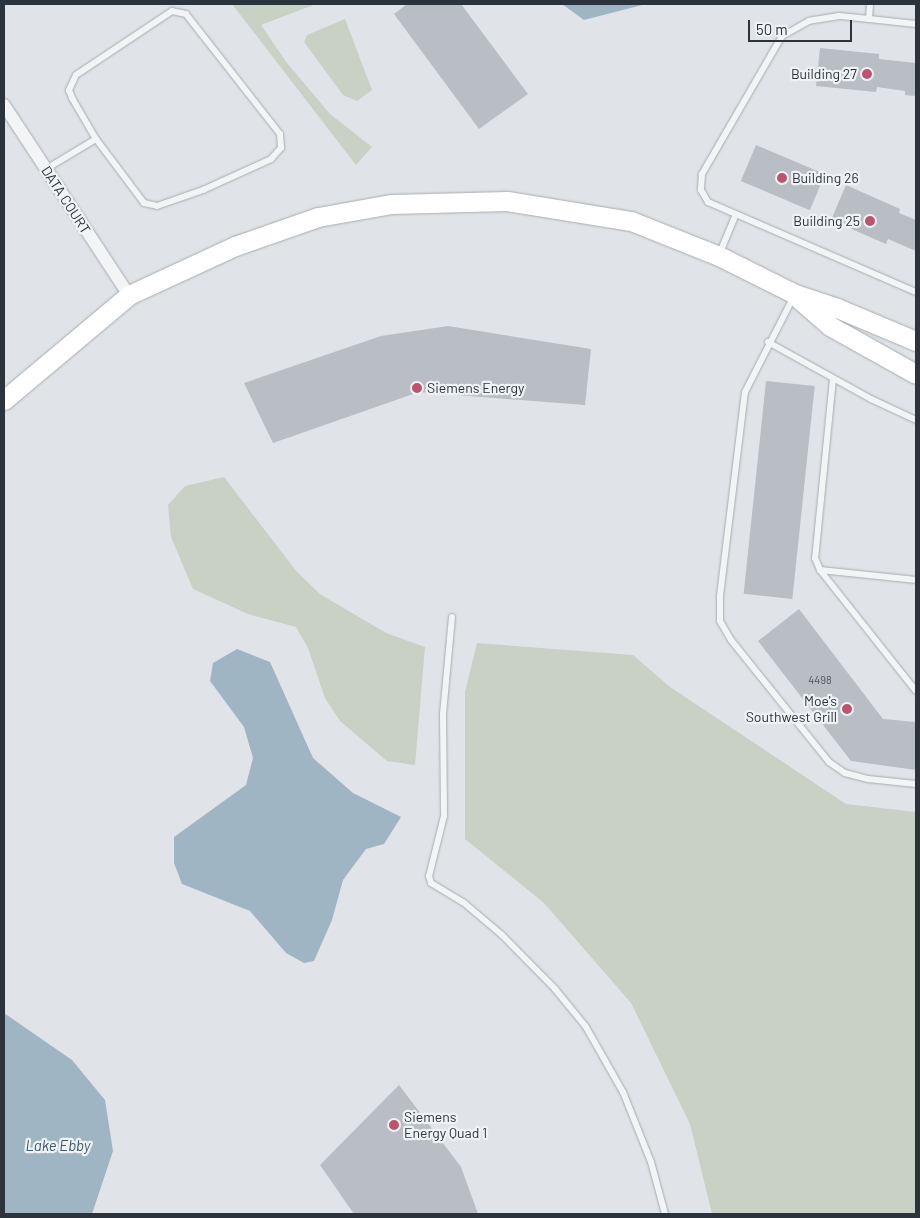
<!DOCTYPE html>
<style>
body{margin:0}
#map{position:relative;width:920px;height:1218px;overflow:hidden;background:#e0e4e8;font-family:Barlow,sans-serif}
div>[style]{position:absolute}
.green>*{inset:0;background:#c8d1c3}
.water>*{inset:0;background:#9fb5c4}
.building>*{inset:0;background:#b8bec4;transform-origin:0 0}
.roads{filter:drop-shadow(0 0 1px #a6acb1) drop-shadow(0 0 1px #a6acb1)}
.lane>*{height:6px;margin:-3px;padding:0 3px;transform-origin:3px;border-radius:3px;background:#f3f4f6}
.street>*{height:12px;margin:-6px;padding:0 6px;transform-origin:6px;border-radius:6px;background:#f3f4f6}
.secondary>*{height:19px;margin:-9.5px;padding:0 9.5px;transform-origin:9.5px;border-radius:9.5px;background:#fff}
.dots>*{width:14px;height:14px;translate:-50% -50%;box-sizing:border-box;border:2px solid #f0f3f5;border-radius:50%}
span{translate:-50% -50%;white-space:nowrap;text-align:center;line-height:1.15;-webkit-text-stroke:4.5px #f0f3f5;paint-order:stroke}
.number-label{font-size:11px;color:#4e565f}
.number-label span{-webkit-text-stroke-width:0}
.poi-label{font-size:14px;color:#2b343d}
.right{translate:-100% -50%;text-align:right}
.left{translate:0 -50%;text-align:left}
.street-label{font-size:14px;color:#2b343d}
.water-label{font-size:15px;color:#39566d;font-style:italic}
.frame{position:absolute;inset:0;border:5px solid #2b343d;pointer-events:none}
.scale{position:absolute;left:748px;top:20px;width:104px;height:22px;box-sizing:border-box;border:2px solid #2b343d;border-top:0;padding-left:6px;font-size:15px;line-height:18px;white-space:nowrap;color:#2b343d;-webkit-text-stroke:4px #f0f3f5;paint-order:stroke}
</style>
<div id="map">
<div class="green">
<div style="clip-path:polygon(232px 4px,316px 4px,261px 25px,287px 63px,330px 114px,372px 147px,356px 165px)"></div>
<div style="clip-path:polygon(345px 19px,372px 90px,357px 101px,343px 95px,304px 42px,307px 35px)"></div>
<div style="clip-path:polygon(224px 477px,297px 572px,320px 594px,386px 633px,425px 647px,415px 765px,387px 761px,340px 721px,325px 698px,308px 648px,296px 627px,248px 614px,193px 589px,171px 537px,168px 505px,185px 486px)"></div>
<div style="clip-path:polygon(477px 643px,633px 655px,670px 687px,846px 804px,916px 812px,916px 1214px,712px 1214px,690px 1124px,631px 1003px,544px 903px,465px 839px,465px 692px)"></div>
</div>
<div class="water">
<div style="clip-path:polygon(562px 4px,646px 4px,584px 20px)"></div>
<div style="clip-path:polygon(237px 649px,270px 662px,313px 758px,353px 793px,401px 817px,384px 844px,366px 849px,343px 880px,332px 920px,314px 961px,304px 963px,286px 953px,250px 911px,182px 884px,174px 863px,174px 837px,246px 785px,253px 758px,244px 727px,210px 681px,213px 663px)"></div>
<div style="clip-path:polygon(4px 1013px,72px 1060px,105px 1100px,113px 1151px,92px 1214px,4px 1214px)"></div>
</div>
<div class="building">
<div style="clip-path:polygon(407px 4px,461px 4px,528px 94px,479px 129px,394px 14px)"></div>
<div style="clip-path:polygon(820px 48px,879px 54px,879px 59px,916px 63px,916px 96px,905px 95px,905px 91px,877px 87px,876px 92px,816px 86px)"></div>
<div style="left:756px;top:145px;width:75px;height:39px;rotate:23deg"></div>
<div style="clip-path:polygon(846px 185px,900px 209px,899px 213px,916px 220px,916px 251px,888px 239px,886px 244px,831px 220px)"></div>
<div style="clip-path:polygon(448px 326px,591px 349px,585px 405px,419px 392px,273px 443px,244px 383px,381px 336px)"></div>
<div style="left:766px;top:381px;width:49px;height:214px;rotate:6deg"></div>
<div style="clip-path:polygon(799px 609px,883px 719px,916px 722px,916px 770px,851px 761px,758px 641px)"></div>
<div style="clip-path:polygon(399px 1085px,461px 1167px,478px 1214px,354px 1214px,320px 1165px)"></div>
</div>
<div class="roads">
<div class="lane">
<div style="left:870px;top:4px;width:15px;rotate:94deg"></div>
<div style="left:869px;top:19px;width:47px;rotate:6.1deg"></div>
<div style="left:869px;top:19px;width:30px;rotate:-174deg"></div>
<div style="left:839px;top:16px;width:30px;rotate:171deg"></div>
<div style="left:809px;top:21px;width:31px;rotate:151deg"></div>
<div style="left:782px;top:36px;width:160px;rotate:120.1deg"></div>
<div style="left:702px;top:174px;width:16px;rotate:94deg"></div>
<div style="left:701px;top:190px;width:14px;rotate:60deg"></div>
<div style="left:708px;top:202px;width:227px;rotate:23.4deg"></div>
<div style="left:46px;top:169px;width:58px;rotate:-31deg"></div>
<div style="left:96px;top:139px;width:80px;rotate:53.1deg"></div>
<div style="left:144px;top:203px;width:13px;rotate:13deg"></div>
<div style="left:157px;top:206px;width:49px;rotate:-19.2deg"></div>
<div style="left:203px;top:190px;width:75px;rotate:-24.5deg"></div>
<div style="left:271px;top:159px;width:15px;rotate:-48deg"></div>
<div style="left:281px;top:148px;width:14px;rotate:-94deg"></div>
<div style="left:280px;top:134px;width:152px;rotate:-128.1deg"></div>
<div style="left:186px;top:14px;width:14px;rotate:-168deg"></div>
<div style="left:172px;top:11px;width:115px;rotate:146.3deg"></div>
<div style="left:76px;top:75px;width:17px;rotate:115deg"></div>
<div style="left:69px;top:90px;width:9px;rotate:69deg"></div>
<div style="left:72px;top:98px;width:48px;rotate:59.7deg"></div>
<div style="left:719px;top:255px;width:44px;rotate:-67.5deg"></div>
<div style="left:794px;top:296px;width:108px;rotate:117deg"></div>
<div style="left:745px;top:392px;width:206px;rotate:97deg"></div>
<div style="left:720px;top:596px;width:25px;rotate:90deg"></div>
<div style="left:720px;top:621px;width:22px;rotate:60deg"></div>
<div style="left:731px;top:640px;width:156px;rotate:51.2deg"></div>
<div style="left:829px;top:762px;width:19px;rotate:35deg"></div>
<div style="left:845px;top:773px;width:24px;rotate:15deg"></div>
<div style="left:868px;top:779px;width:48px;rotate:5.9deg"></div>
<div style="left:768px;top:342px;width:118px;rotate:29deg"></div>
<div style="left:871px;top:399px;width:50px;rotate:25deg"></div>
<div style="left:833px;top:379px;width:180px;rotate:95.7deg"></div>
<div style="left:815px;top:558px;width:13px;rotate:67deg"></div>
<div style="left:820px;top:570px;width:154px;rotate:51.6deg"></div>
<div style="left:820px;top:570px;width:97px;rotate:5.9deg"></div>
<div style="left:452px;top:617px;width:97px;rotate:95.3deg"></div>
<div style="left:443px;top:714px;width:102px;rotate:89.4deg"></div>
<div style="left:444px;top:816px;width:62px;rotate:104deg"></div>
<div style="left:429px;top:876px;width:7px;rotate:74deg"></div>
<div style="left:431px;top:883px;width:37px;rotate:31deg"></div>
<div style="left:463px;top:902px;width:51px;rotate:40.2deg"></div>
<div style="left:502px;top:935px;width:76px;rotate:45.5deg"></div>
<div style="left:555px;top:989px;width:49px;rotate:50.8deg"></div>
<div style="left:586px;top:1027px;width:75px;rotate:60.4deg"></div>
<div style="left:623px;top:1092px;width:75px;rotate:68.2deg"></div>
<div style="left:651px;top:1162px;width:54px;rotate:74.9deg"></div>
</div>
<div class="street">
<div style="left:4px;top:105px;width:227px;rotate:56.7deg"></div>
</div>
<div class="secondary">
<div style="left:799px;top:299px;width:41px;rotate:41.1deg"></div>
<div style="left:830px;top:326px;width:98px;rotate:29.2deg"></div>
<div style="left:4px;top:400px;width:163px;rotate:-40deg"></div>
<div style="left:129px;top:295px;width:117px;rotate:-24.8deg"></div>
<div style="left:235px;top:246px;width:88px;rotate:-19.3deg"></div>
<div style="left:318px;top:217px;width:75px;rotate:-10deg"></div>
<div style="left:392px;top:204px;width:115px;rotate:-1.5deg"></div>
<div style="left:507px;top:201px;width:126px;rotate:9.2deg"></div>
<div style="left:631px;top:221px;width:95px;rotate:21.7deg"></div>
<div style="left:719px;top:256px;width:85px;rotate:26.6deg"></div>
<div style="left:795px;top:294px;width:44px;rotate:18.4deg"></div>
<div style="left:837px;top:308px;width:86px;rotate:22.7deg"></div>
</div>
</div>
<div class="dots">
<div style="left:867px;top:74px;background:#bf536f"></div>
<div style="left:782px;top:178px;background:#bf536f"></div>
<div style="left:870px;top:221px;background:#bf536f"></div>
<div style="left:417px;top:388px;background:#bf536f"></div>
<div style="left:847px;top:709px;background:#bf536f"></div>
<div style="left:394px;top:1125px;background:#bf536f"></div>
</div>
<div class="number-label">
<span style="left:820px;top:680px">4498</span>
</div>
<div class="poi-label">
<span class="right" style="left:857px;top:74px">Building 27</span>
<span class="left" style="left:792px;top:178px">Building 26</span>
<span class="right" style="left:860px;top:221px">Building 25</span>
<span class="left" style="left:427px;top:388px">Siemens Energy</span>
<span class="right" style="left:837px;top:709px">Moe's<br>Southwest Grill</span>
<span class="left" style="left:404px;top:1125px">Siemens<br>Energy Quad 1</span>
</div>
<div class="street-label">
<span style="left:66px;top:200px;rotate:57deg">DATA COURT</span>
</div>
<div class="water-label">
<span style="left:58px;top:1146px">Lake Ebby</span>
</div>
<div class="frame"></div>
<div class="scale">50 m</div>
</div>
